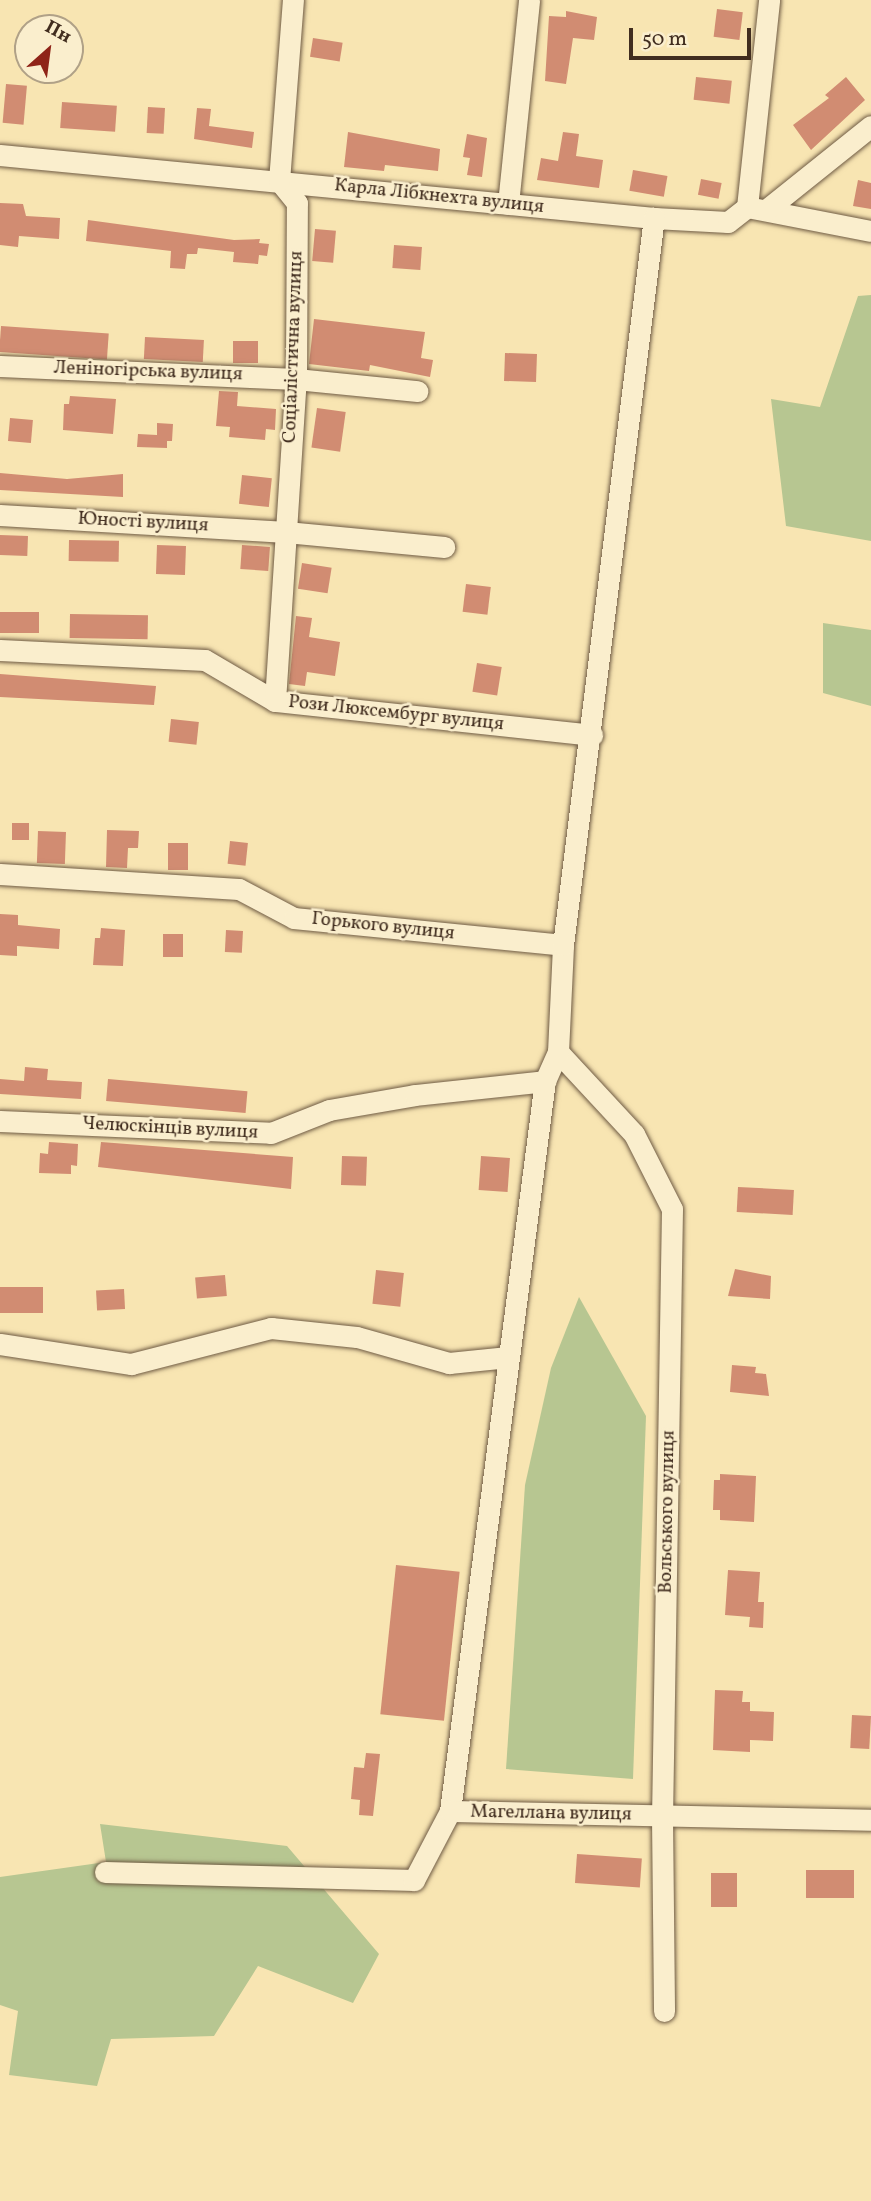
<!DOCTYPE html>
<meta charset="utf-8">
<style>
body{margin:0}
#map{position:relative;width:871px;height:2201px;overflow:hidden;background:#f8e5b2;font-family:Vollkorn,serif}
div>[style]{position:absolute}
.green>*{inset:0;background:#b7c691}
.building>*{inset:0;background:#d18c72;transform-origin:0 0}
.roads{filter:drop-shadow(0 0 2px #6f5b44) drop-shadow(0 0 2px #6f5b44)}
.minor>*{height:21px;margin:-10.5px;padding:0 10.5px;transform-origin:10.5px;border-radius:10.5px;background:#faeecd}
span{translate:-50% -50%;white-space:nowrap;text-align:center;line-height:1.15;-webkit-text-stroke:5px #faeecd;paint-order:stroke}
.street-label{font-size:19px;color:#412d1f}
.north{position:absolute;left:14px;top:14px;width:70px;height:70px;box-sizing:border-box;background:#faeecd;border:2px solid #b0a187;border-radius:50%;rotate:28deg;font-size:19px;font-weight:700;line-height:28px;text-align:center;color:#412d1f}
.north::after{content:'';display:block;margin:auto;width:24px;height:32px;background:#8f2418;clip-path:polygon(50% 0,100% 100%,50% 72%,0 100%)}
.scale{position:absolute;left:629px;top:28px;width:122px;height:32px;box-sizing:border-box;border:4px solid #412d1f;border-top:0;padding-left:9px;font-size:21px;line-height:24px;white-space:nowrap;color:#412d1f;-webkit-text-stroke:5px #faeecd;paint-order:stroke}
</style>
<div id="map">
<div class="green">
<div style="clip-path:polygon(871px 295px,871px 541px,786px 526px,771px 399px,820px 407px,858px 296px)"></div>
<div style="clip-path:polygon(823px 623px,871px 630px,871px 706px,823px 693px)"></div>
<div style="clip-path:polygon(579px 1297px,646px 1416px,633px 1779px,506px 1769px,525px 1485px,551px 1368px)"></div>
<div style="clip-path:polygon(100px 1824px,287px 1846px,379px 1954px,353px 2003px,258px 1966px,214px 2036px,111px 2039px,97px 2086px,9px 2075px,18px 2011px,0 2005px,0 1877px,106px 1862px)"></div>
</div>
<div class="building">
<div style="left:717px;top:9px;width:26px;height:28px;rotate:7deg"></div>
<div style="clip-path:polygon(566px 11px,597px 17px,594px 40px,573px 38px,566px 84px,545px 81px,549px 16px,566px 17px)"></div>
<div style="left:313px;top:38px;width:30px;height:19px;rotate:9deg"></div>
<div style="left:696px;top:77px;width:36px;height:23px;rotate:6deg"></div>
<div style="clip-path:polygon(846px 77px,865px 100px,811px 150px,793px 125px,829px 98px,825px 95px)"></div>
<div style="left:6px;top:84px;width:21px;height:39px;rotate:5deg"></div>
<div style="left:62px;top:102px;width:55px;height:26px;rotate:4deg"></div>
<div style="left:148px;top:107px;width:17px;height:26px;rotate:3deg"></div>
<div style="clip-path:polygon(197px 108px,211px 109px,209px 126px,254px 132px,252px 148px,194px 139px)"></div>
<div style="clip-path:polygon(348px 132px,440px 149px,438px 171px,385px 165px,384px 171px,344px 167px)"></div>
<div style="clip-path:polygon(563px 132px,579px 134px,576px 156px,603px 160px,599px 188px,537px 180px,541px 158px,558px 161px)"></div>
<div style="clip-path:polygon(467px 134px,487px 138px,482px 177px,467px 175px,470px 158px,463px 157px)"></div>
<div style="left:633px;top:170px;width:35px;height:21px;rotate:10deg"></div>
<div style="left:701px;top:179px;width:21px;height:16px;rotate:11deg"></div>
<div style="clip-path:polygon(858px 180px,871px 183px,871px 209px,853px 206px)"></div>
<div style="clip-path:polygon(0 203px,23px 204px,26px 216px,60px 218px,59px 239px,19px 236px,18px 247px,0 245px)"></div>
<div style="clip-path:polygon(88px 220px,234px 240px,260px 239px,259px 243px,269px 244px,267px 256px,259px 255px,258px 264px,233px 262px,234px 252px,198px 248px,197px 254px,187px 254px,185px 269px,170px 268px,171px 251px,86px 241px)"></div>
<div style="left:315px;top:229px;width:21px;height:32px;rotate:5deg"></div>
<div style="left:394px;top:245px;width:28px;height:23px;rotate:4deg"></div>
<div style="clip-path:polygon(314px 319px,425px 332px,421px 358px,433px 360px,430px 377px,370px 365px,369px 371px,309px 364px)"></div>
<div style="left:1px;top:326px;width:108px;height:26px;rotate:4deg"></div>
<div style="left:145px;top:337px;width:59px;height:22px;rotate:3deg"></div>
<div style="left:233px;top:341px;width:25px;height:22px"></div>
<div style="left:505px;top:353px;width:32px;height:28px;rotate:2deg"></div>
<div style="clip-path:polygon(219px 391px,238px 392px,237px 406px,276px 409px,275px 430px,266px 429px,265px 440px,229px 437px,230px 427px,216px 426px)"></div>
<div style="clip-path:polygon(70px 396px,116px 399px,113px 434px,63px 430px,64px 404px,69px 404px)"></div>
<div style="left:317px;top:408px;width:29px;height:40px;rotate:8deg"></div>
<div style="left:10px;top:418px;width:23px;height:23px;rotate:5deg"></div>
<div style="clip-path:polygon(157px 423px,173px 424px,172px 441px,167px 441px,167px 448px,137px 447px,138px 434px,157px 435px)"></div>
<div style="clip-path:polygon(0 473px,67px 479px,123px 474px,123px 497px,0 490px)"></div>
<div style="left:242px;top:475px;width:30px;height:29px;rotate:6deg"></div>
<div style="left:0;top:535px;width:28px;height:20px;rotate:2deg"></div>
<div style="left:69px;top:540px;width:50px;height:21px;rotate:1deg"></div>
<div style="left:157px;top:545px;width:29px;height:29px;rotate:2deg"></div>
<div style="left:242px;top:545px;width:28px;height:24px;rotate:4deg"></div>
<div style="left:302px;top:563px;width:30px;height:26px;rotate:9deg"></div>
<div style="left:466px;top:584px;width:25px;height:28px;rotate:7deg"></div>
<div style="left:0;top:612px;width:39px;height:21px"></div>
<div style="left:70px;top:614px;width:78px;height:24px;rotate:1deg"></div>
<div style="clip-path:polygon(296px 616px,312px 618px,309px 637px,340px 642px,335px 676px,307px 672px,305px 686px,289px 684px)"></div>
<div style="left:477px;top:663px;width:25px;height:29px;rotate:9deg"></div>
<div style="clip-path:polygon(0 674px,156px 686px,154px 705px,0 697px)"></div>
<div style="left:171px;top:719px;width:28px;height:23px;rotate:6deg"></div>
<div style="left:12px;top:823px;width:17px;height:17px"></div>
<div style="clip-path:polygon(107px 830px,139px 831px,138px 848px,128px 848px,127px 868px,106px 867px)"></div>
<div style="left:38px;top:831px;width:28px;height:32px;rotate:2deg"></div>
<div style="left:230px;top:841px;width:18px;height:23px;rotate:6deg"></div>
<div style="left:168px;top:843px;width:20px;height:27px"></div>
<div style="clip-path:polygon(0 914px,18px 915px,18px 925px,60px 929px,59px 949px,17px 946px,17px 956px,0 955px)"></div>
<div style="clip-path:polygon(101px 928px,125px 930px,123px 966px,93px 965px,95px 938px,100px 938px)"></div>
<div style="left:226px;top:930px;width:17px;height:22px;rotate:3deg"></div>
<div style="left:163px;top:934px;width:20px;height:23px"></div>
<div style="clip-path:polygon(25px 1067px,48px 1069px,47px 1080px,82px 1082px,81px 1099px,0 1094px,0 1079px,24px 1081px)"></div>
<div style="left:108px;top:1079px;width:140px;height:22px;rotate:5deg"></div>
<div style="clip-path:polygon(49px 1142px,78px 1144px,77px 1166px,71px 1165px,71px 1174px,39px 1173px,40px 1153px,48px 1154px)"></div>
<div style="clip-path:polygon(101px 1142px,293px 1157px,291px 1189px,98px 1167px)"></div>
<div style="left:342px;top:1156px;width:25px;height:29px;rotate:2deg"></div>
<div style="left:481px;top:1156px;width:29px;height:34px;rotate:4deg"></div>
<div style="left:738px;top:1187px;width:56px;height:25px;rotate:3deg"></div>
<div style="clip-path:polygon(735px 1269px,771px 1276px,770px 1299px,728px 1296px)"></div>
<div style="left:376px;top:1270px;width:28px;height:34px;rotate:6deg"></div>
<div style="left:225px;top:1275px;width:21px;height:30px;rotate:85deg"></div>
<div style="left:0;top:1287px;width:43px;height:26px"></div>
<div style="left:124px;top:1289px;width:20px;height:28px;rotate:87deg"></div>
<div style="clip-path:polygon(732px 1365px,756px 1367px,755px 1373px,766px 1374px,769px 1396px,730px 1392px)"></div>
<div style="clip-path:polygon(720px 1474px,756px 1476px,754px 1522px,720px 1520px,720px 1510px,713px 1510px,714px 1480px,720px 1480px)"></div>
<div style="left:396px;top:1565px;width:64px;height:150px;rotate:6deg"></div>
<div style="clip-path:polygon(728px 1570px,760px 1572px,758px 1602px,764px 1602px,763px 1628px,749px 1627px,750px 1617px,725px 1615px)"></div>
<div style="clip-path:polygon(715px 1690px,743px 1691px,742px 1702px,750px 1702px,750px 1711px,774px 1712px,773px 1741px,750px 1740px,750px 1752px,713px 1750px)"></div>
<div style="left:852px;top:1715px;width:19px;height:33px;rotate:3deg"></div>
<div style="clip-path:polygon(366px 1753px,380px 1754px,373px 1816px,359px 1815px,360px 1800px,351px 1799px,354px 1767px,364px 1768px)"></div>
<div style="left:577px;top:1854px;width:65px;height:29px;rotate:4deg"></div>
<div style="left:806px;top:1870px;width:48px;height:28px"></div>
<div style="left:711px;top:1873px;width:26px;height:34px"></div>
</div>
<div class="roads">
<div class="minor">
<div style="left:0;top:155px;width:657px;rotate:5.5deg"></div>
<div style="left:654px;top:218px;width:74px;rotate:3.1deg"></div>
<div style="left:728px;top:222px;width:24px;rotate:-38deg"></div>
<div style="left:747px;top:207px;width:126px;rotate:11deg"></div>
<div style="left:508px;top:204px;width:205px;rotate:-84.1deg"></div>
<div style="left:747px;top:207px;width:208px;rotate:-83.9deg"></div>
<div style="left:766px;top:210px;width:134px;rotate:-38.7deg"></div>
<div style="left:0;top:366px;width:296px;rotate:2.5deg"></div>
<div style="left:296px;top:379px;width:122px;rotate:5.7deg"></div>
<div style="left:0;top:515px;width:287px;rotate:3.4deg"></div>
<div style="left:286px;top:532px;width:159px;rotate:5.4deg"></div>
<div style="left:0;top:650px;width:205px;rotate:2.8deg"></div>
<div style="left:205px;top:660px;width:81px;rotate:30.4deg"></div>
<div style="left:275px;top:701px;width:319px;rotate:6.1deg"></div>
<div style="left:275px;top:701px;width:323px;rotate:-86.3deg"></div>
<div style="left:296px;top:379px;width:176px;rotate:-89.7deg"></div>
<div style="left:297px;top:203px;width:28px;rotate:-129deg"></div>
<div style="left:279px;top:181px;width:182px;rotate:-85.6deg"></div>
<div style="left:0;top:874px;width:239px;rotate:3.6deg"></div>
<div style="left:239px;top:889px;width:62px;rotate:27.8deg"></div>
<div style="left:294px;top:918px;width:270px;rotate:5.7deg"></div>
<div style="left:558px;top:1052px;width:112px;rotate:47.2deg"></div>
<div style="left:634px;top:1134px;width:84px;rotate:63.1deg"></div>
<div style="left:672px;top:1209px;width:608px;rotate:90.94deg"></div>
<div style="left:662px;top:1817px;width:194px;rotate:89.4deg"></div>
<div style="left:0;top:1121px;width:271px;rotate:2.5deg"></div>
<div style="left:271px;top:1133px;width:62px;rotate:-21.6deg"></div>
<div style="left:329px;top:1110px;width:87px;rotate:-9.9deg"></div>
<div style="left:415px;top:1095px;width:131px;rotate:-6.1deg"></div>
<div style="left:0;top:1344px;width:133px;rotate:8.7deg"></div>
<div style="left:131px;top:1364px;width:145px;rotate:-14.4deg"></div>
<div style="left:271px;top:1328px;width:86px;rotate:6deg"></div>
<div style="left:357px;top:1337px;width:96px;rotate:15.8deg"></div>
<div style="left:449px;top:1363px;width:59px;rotate:-5.8deg"></div>
<div style="left:450px;top:1811px;width:736px;rotate:-82.59deg"></div>
<div style="left:545px;top:1081px;width:32px;rotate:-66deg"></div>
<div style="left:558px;top:1052px;width:107px;rotate:-87.3deg"></div>
<div style="left:563px;top:945px;width:733px;rotate:-82.87deg"></div>
<div style="left:105px;top:1872px;width:309px;rotate:1.5deg"></div>
<div style="left:414px;top:1880px;width:78px;rotate:-62.4deg"></div>
<div style="left:450px;top:1811px;width:421px;rotate:1.2deg"></div>
</div>
</div>
<div class="street-label">
<span style="left:439px;top:197px;rotate:6deg">Карла Лібкнехта вулиця</span>
<span style="left:294px;top:347px;rotate:-88deg">Соціалістична вулиця</span>
<span style="left:148px;top:372px;rotate:2deg">Леніногірська вулиця</span>
<span style="left:143px;top:523px;rotate:3deg">Юності вулиця</span>
<span style="left:396px;top:714px;rotate:6deg">Рози Люксембург вулиця</span>
<span style="left:383px;top:927px;rotate:6deg">Горького вулиця</span>
<span style="left:170px;top:1129px;rotate:3deg">Челюскінців вулиця</span>
<span style="left:668px;top:1512px;rotate:-89deg">Вольського вулиця</span>
<span style="left:551px;top:1814px;rotate:1deg">Магеллана вулиця</span>
</div>
<div class="north">Пн</div>
<div class="scale">50 m</div>
</div>
